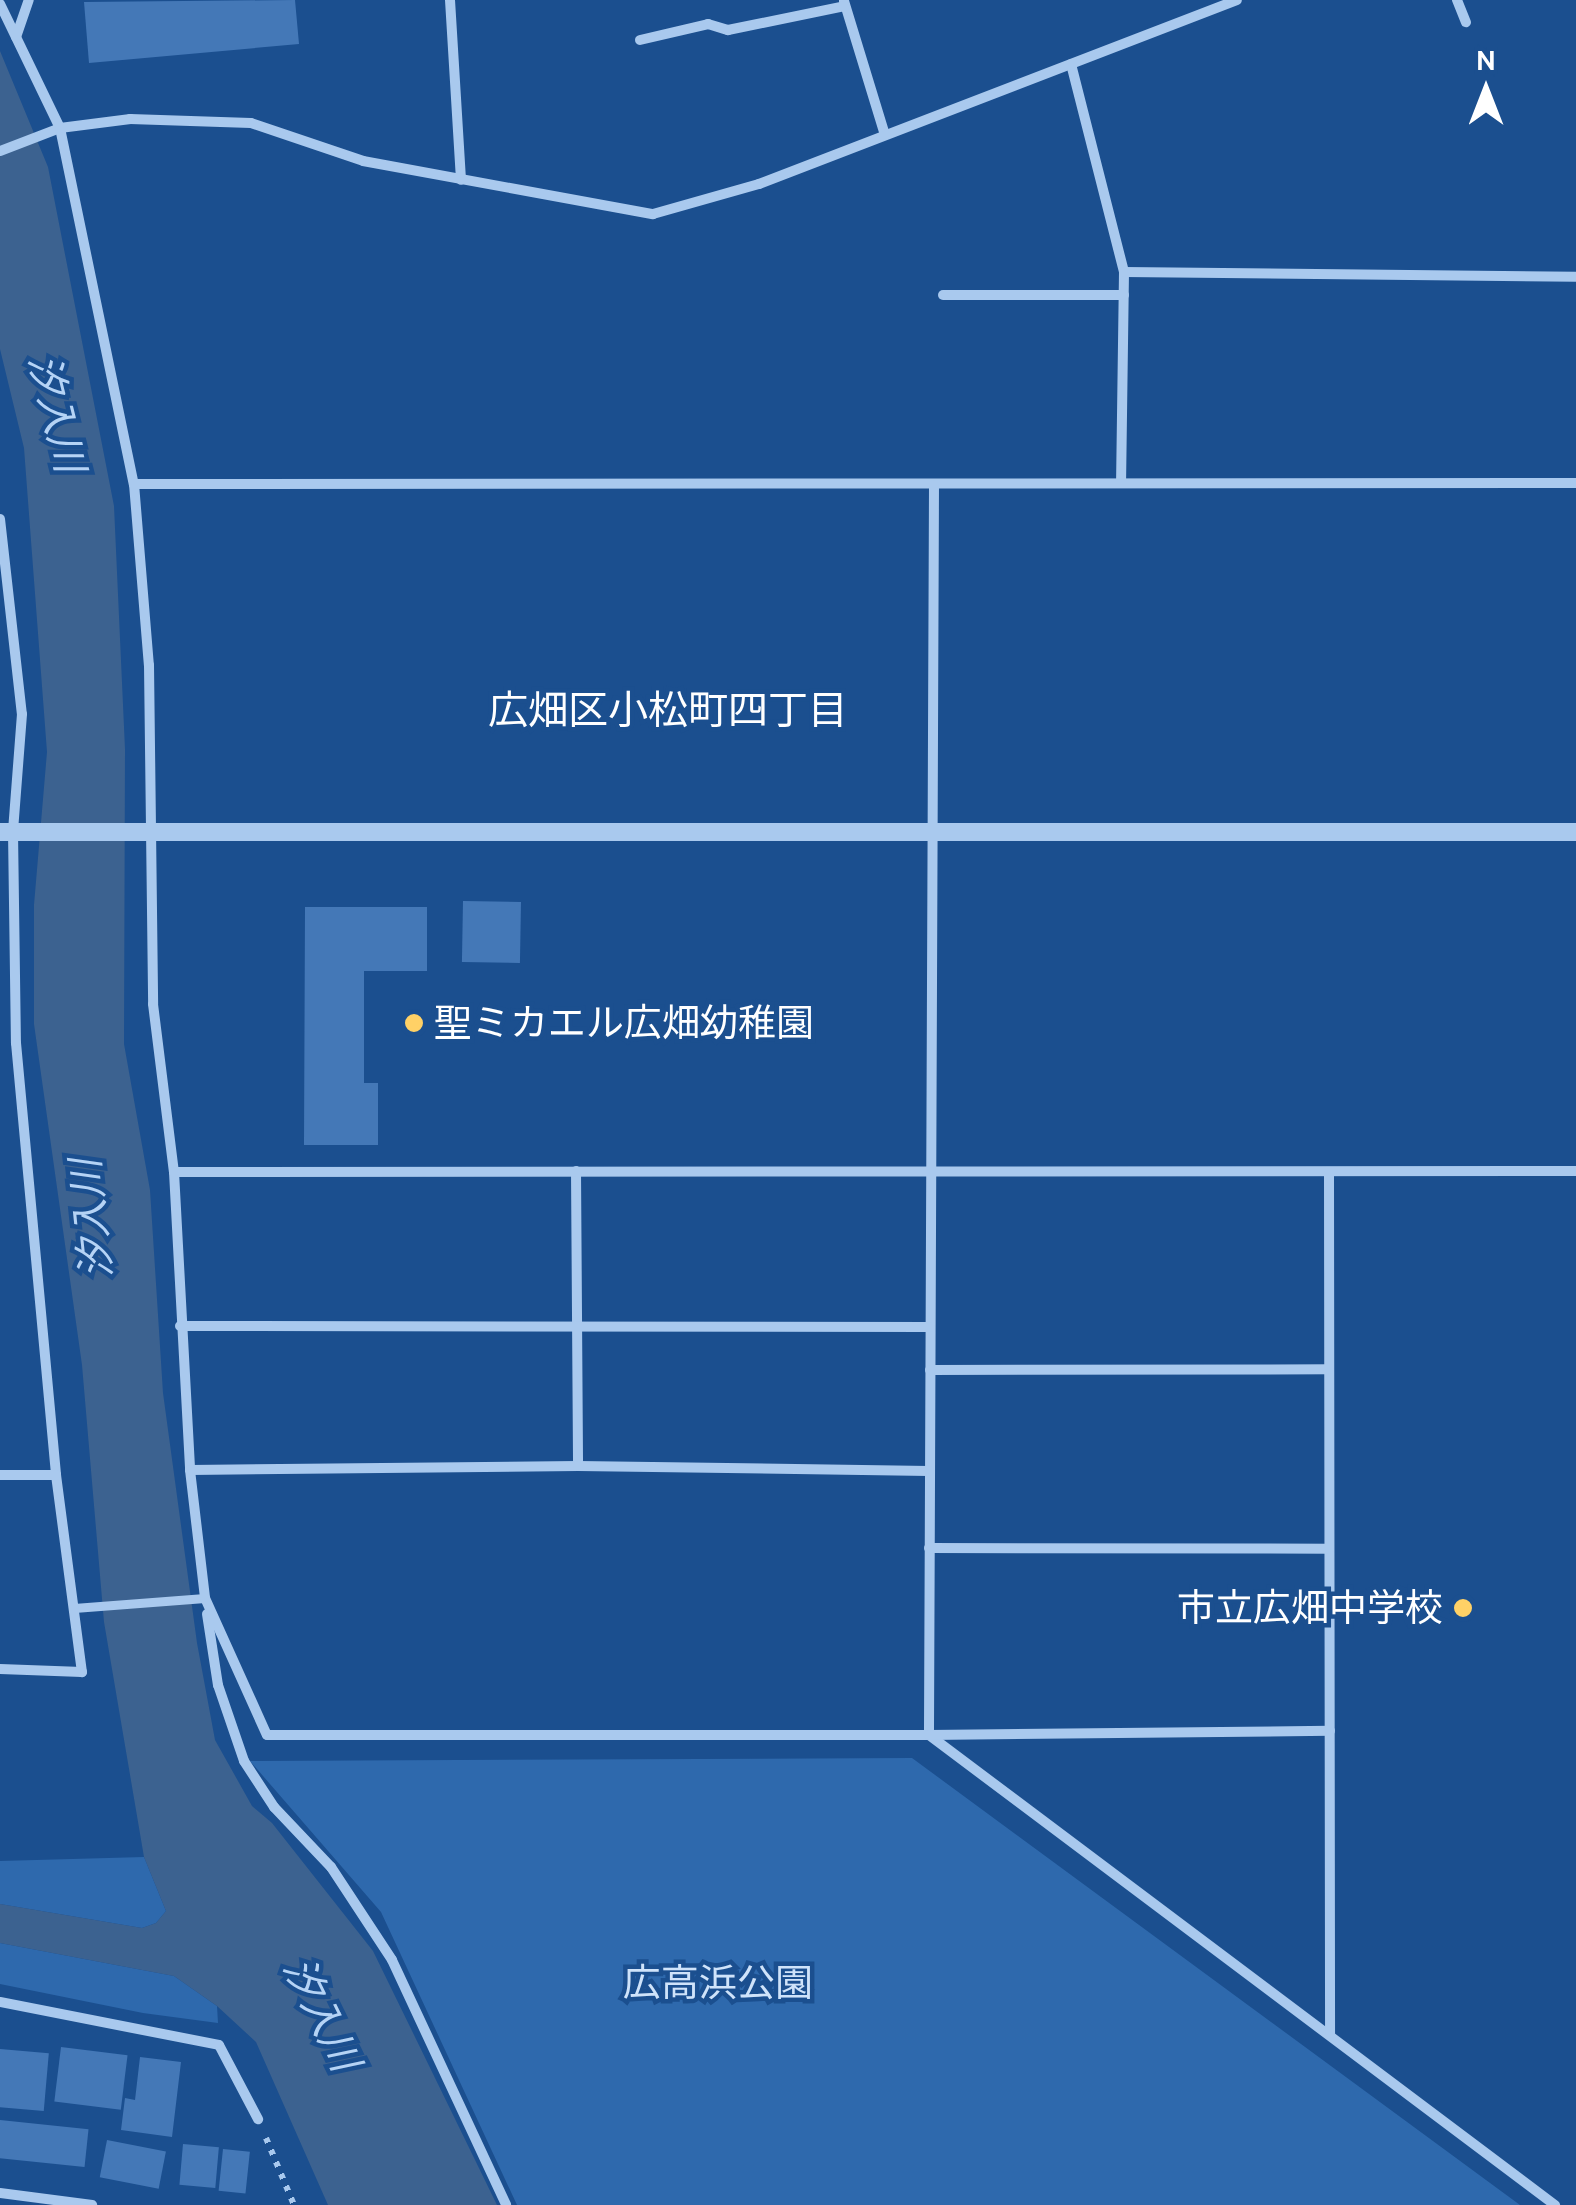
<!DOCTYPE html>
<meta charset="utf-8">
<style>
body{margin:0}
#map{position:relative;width:1576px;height:2205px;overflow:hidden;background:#1b4f8f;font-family:Cabin,"Noto Sans JP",sans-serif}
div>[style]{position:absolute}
.green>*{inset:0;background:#2e69ad}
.water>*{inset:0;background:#3c6290}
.building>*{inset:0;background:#4478b7;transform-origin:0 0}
.path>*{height:6px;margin-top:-3px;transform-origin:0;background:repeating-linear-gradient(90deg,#a9c9ee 0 5px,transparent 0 13px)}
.pedestrian>*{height:9px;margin:-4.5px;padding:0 4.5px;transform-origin:4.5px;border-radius:4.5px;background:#a9c9ee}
.minor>*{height:10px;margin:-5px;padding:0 5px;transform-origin:5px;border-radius:5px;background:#a9c9ee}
.tertiary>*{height:18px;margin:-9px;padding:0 9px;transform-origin:9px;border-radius:9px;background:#a9c9ee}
.dots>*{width:28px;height:28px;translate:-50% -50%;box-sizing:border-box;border:5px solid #1b4f8f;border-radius:50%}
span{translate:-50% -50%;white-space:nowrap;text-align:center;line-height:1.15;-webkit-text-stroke:9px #1b4f8f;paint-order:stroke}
.poi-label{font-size:38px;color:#fff}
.left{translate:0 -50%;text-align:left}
.right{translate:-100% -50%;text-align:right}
.park-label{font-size:38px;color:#cfe3fa}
.water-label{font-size:40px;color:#b5d3f5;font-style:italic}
.neighbourhood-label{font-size:40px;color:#fff}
.north{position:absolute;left:1436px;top:40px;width:100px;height:100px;-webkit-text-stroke:8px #1b4f8f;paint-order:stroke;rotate:0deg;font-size:28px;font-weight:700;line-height:40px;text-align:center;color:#fff}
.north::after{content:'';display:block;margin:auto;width:35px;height:45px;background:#fff;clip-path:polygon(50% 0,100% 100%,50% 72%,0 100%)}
</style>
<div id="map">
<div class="green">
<div style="clip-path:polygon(912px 1758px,1520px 2205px,517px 2205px,381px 1912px,250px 1761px)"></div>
<div style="clip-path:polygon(144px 1857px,166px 1911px,156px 1923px,142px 1928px,0 1904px,0 1861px)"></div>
<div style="clip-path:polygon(0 1943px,174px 1976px,217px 2006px,218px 2023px,143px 2013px,0 1984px)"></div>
</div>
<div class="water">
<div style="clip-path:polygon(0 51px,48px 167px,114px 506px,125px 749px,124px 1044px,150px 1190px,163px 1393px,197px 1643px,215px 1740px,252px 1806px,272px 1823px,373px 1951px,497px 2205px,328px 2205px,256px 2042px,217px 2006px,174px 1976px,0 1943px,0 1904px,142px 1928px,156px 1923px,166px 1911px,144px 1857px,104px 1622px,82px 1365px,34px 1024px,34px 905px,47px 752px,24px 448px,0 349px)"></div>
</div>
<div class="building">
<div style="clip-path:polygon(295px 0,299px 44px,89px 63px,84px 2px)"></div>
<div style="left:463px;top:901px;width:58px;height:61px;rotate:1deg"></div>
<div style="clip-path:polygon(305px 907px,427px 907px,427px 971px,364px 971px,364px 1083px,378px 1083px,378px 1145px,304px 1145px)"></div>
<div style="left:61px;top:2047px;width:67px;height:55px;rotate:7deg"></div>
<div style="left:0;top:2049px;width:49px;height:58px;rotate:5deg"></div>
<div style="clip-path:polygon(140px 2057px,181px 2062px,172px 2137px,121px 2130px,125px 2098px,135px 2100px)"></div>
<div style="left:0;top:2120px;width:89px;height:38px;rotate:6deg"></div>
<div style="left:107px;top:2140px;width:60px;height:38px;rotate:11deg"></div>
<div style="left:183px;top:2144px;width:36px;height:41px;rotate:5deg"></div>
<div style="left:223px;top:2149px;width:27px;height:42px;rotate:6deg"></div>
</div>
<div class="path">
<div style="left:266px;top:2138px;width:73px;rotate:67.3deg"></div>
</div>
<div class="pedestrian">
<div style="left:74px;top:1608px;width:131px;rotate:-4.4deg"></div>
</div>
<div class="minor">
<div style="left:450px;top:0;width:180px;rotate:86.5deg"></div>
<div style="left:1457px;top:0;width:24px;rotate:68deg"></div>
<div style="left:844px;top:1px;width:137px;rotate:73deg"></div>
<div style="left:0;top:4px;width:138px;rotate:64.2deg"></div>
<div style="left:60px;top:128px;width:364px;rotate:78.3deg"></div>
<div style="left:134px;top:484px;width:182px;rotate:85.3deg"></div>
<div style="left:149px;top:665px;width:339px;rotate:89.3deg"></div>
<div style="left:153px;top:1004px;width:169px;rotate:82.9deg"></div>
<div style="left:174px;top:1172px;width:298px;rotate:86.9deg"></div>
<div style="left:190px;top:1470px;width:129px;rotate:83.3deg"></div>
<div style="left:205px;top:1598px;width:150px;rotate:65.7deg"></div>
<div style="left:267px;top:1735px;width:662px"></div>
<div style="left:929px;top:1735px;width:783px;rotate:36.9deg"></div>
<div style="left:16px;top:37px;width:39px;rotate:-71deg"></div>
<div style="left:640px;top:40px;width:70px;rotate:-13.2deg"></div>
<div style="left:708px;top:24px;width:21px;rotate:17deg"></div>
<div style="left:728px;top:30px;width:119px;rotate:-11.6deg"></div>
<div style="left:1071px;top:64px;width:215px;rotate:75.7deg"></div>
<div style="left:1124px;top:272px;width:211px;rotate:90.8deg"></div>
<div style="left:0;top:151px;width:64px;rotate:-21deg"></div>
<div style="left:60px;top:128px;width:71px;rotate:-7.3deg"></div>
<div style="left:130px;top:119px;width:121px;rotate:1.9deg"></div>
<div style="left:251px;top:123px;width:118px;rotate:18.7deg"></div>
<div style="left:363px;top:161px;width:295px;rotate:10.4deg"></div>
<div style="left:653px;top:214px;width:110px;rotate:-15.8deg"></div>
<div style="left:759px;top:184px;width:512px;rotate:-21.05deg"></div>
<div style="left:1124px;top:272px;width:452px;rotate:0.6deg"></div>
<div style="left:943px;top:295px;width:181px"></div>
<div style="left:134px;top:484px;width:1442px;rotate:-0.04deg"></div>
<div style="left:934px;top:485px;width:1250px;rotate:90.23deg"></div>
<div style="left:929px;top:1735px;width:401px;rotate:-0.6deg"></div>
<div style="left:0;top:519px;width:196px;rotate:83.6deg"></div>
<div style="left:22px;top:714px;width:118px;rotate:94.4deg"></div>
<div style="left:13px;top:832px;width:211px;rotate:89.2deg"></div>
<div style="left:16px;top:1043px;width:434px;rotate:84.7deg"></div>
<div style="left:56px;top:1475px;width:199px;rotate:82.5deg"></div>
<div style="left:82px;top:1672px;width:82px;rotate:-177.9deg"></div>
<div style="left:576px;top:1171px;width:295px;rotate:89.6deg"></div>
<div style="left:174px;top:1172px;width:1402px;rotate:-0.04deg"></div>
<div style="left:1329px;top:1173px;width:861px;rotate:89.93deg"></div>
<div style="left:180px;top:1326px;width:750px;rotate:0.08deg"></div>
<div style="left:930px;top:1370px;width:399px;rotate:-0.1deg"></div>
<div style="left:190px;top:1470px;width:388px;rotate:-0.6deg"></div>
<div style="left:578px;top:1466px;width:351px;rotate:0.8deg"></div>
<div style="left:0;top:1475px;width:56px"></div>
<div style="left:929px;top:1548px;width:400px;rotate:0.1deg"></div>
<div style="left:207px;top:1614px;width:72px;rotate:81.2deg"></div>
<div style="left:218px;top:1685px;width:80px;rotate:71.1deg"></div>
<div style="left:244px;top:1761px;width:55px;rotate:56.9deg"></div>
<div style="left:274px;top:1807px;width:83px;rotate:46.5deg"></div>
<div style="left:331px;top:1867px;width:111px;rotate:56.7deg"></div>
<div style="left:392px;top:1960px;width:270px;rotate:65deg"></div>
<div style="left:0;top:2002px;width:223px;rotate:11.1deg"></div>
<div style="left:219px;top:2045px;width:84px;rotate:62.2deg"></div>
<div style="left:0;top:2193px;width:93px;rotate:7.4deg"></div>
</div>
<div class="tertiary">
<div style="left:0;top:832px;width:1576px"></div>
</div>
<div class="dots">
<div style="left:414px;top:1023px;background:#ffd166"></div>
<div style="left:1463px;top:1608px;background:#ffd166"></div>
</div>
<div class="poi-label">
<span class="left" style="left:434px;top:1023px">聖ミカエル広畑幼稚園</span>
<span class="right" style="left:1443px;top:1608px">市立広畑中学校</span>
</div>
<div class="park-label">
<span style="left:718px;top:1983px">広高浜公園</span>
</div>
<div class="water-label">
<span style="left:57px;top:413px;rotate:76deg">汐入川</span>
<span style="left:91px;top:1219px;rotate:-96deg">汐入川</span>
<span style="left:322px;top:2014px;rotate:64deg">汐入川</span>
</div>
<div class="neighbourhood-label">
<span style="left:668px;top:710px">広畑区小松町四丁目</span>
</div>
<div class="north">N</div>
</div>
